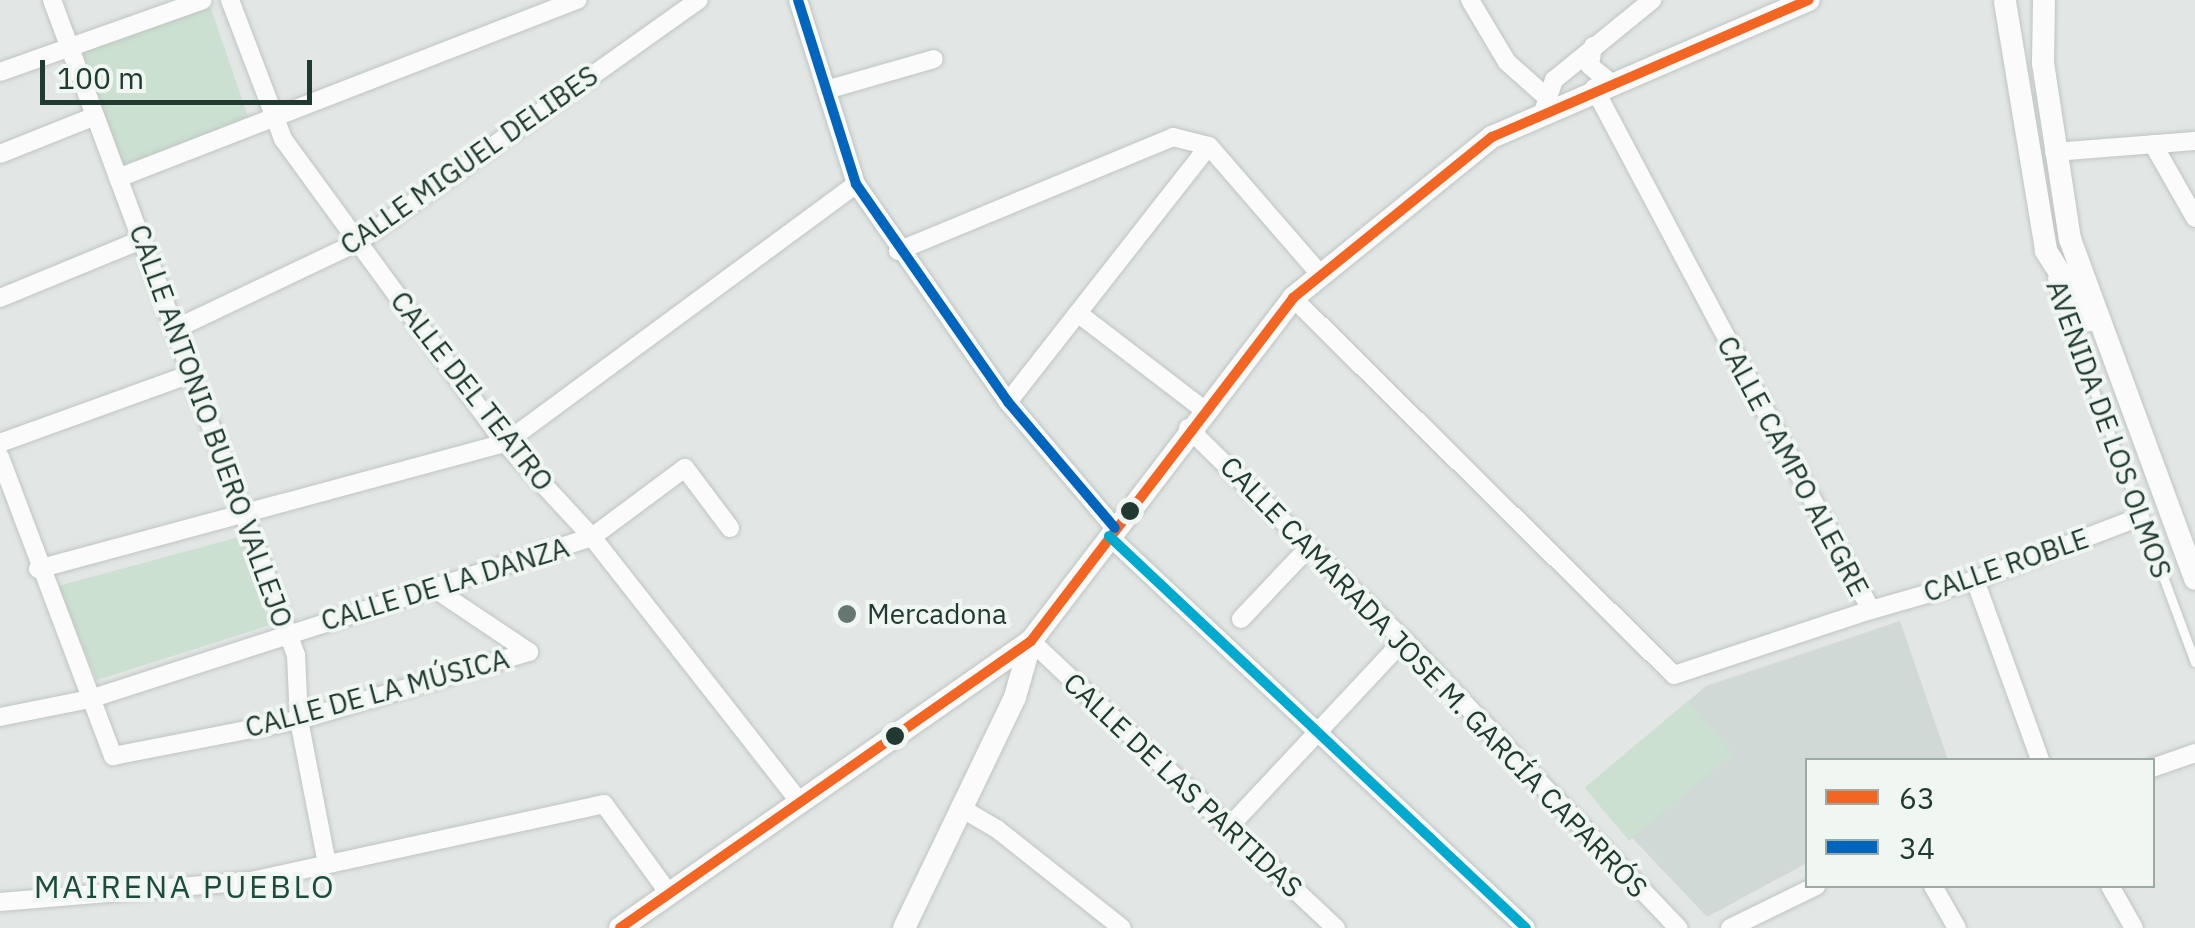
<!DOCTYPE html>
<meta charset="utf-8">
<style>
body{margin:0}
#map{position:relative;width:2195px;height:928px;overflow:hidden;background:#e2e7e5;font-family:"IBM Plex Sans",sans-serif}
div>[style]{position:absolute}
.built>*{inset:0;background:#d0d9d5}
.green>*{inset:0;background:#cbe0d1;transform-origin:0 0}
.roads{filter:drop-shadow(0 0 2px #bfc4c2) drop-shadow(0 0 2px #bfc4c2)}
.lane>*{height:9px;margin:-4.5px;padding:0 4.5px;transform-origin:4.5px;border-radius:4.5px;background:#fbfbfb}
.street>*{height:18px;margin:-9px;padding:0 9px;transform-origin:9px;border-radius:9px;background:#fbfbfb}
.secondary>*{height:22px;margin:-11px;padding:0 11px;transform-origin:11px;border-radius:11px;background:#fbfbfb}
.bus-1>*{height:10px;margin:-5px;padding:0 5px;transform-origin:5px;border-radius:5px;background:#f26522}
.bus-2>*{height:10px;margin:-5px;padding:0 5px;transform-origin:5px;border-radius:5px;background:#0065bd}
.bus-3>*{height:10px;margin:-5px;padding:0 5px;transform-origin:5px;border-radius:5px;background:#00a9ce}
.dots>*{width:28px;height:28px;translate:-50% -50%;box-sizing:border-box;border:5px solid #f0f7f3;border-radius:50%}
span{translate:-50% -50%;white-space:nowrap;text-align:center;line-height:1.15;-webkit-text-stroke:8px #f0f7f3;paint-order:stroke}
.street-label{font-size:28px;color:#213a31}
.poi-label{font-size:28px;color:#213a31}
.left{translate:0 -50%;text-align:left}
.quarter-label{font-size:32px;color:#1d4b3d;letter-spacing:2.5px}
.legend{position:absolute;left:1805px;top:758px;width:350px;height:130px;box-sizing:border-box;background:#f0f7f3;border:2px solid #9daba5;margin:0;padding:12px 18px;list-style:none;font-size:30px;color:#213a31}
.legend li{display:flex;align-items:center;gap:20px;height:50px}
.legend b{width:50px;border:2px solid #9daba5}
.scale{position:absolute;left:40px;top:60px;width:272px;height:45px;box-sizing:border-box;border:5px solid #213a31;border-top:0;padding-left:12px;font-size:30px;line-height:35px;white-space:nowrap;color:#213a31;-webkit-text-stroke:8px #f0f7f3;paint-order:stroke}
</style>
<div id="map">
<div class="built">
<div style="clip-path:polygon(1900px 621px,1948px 760px,1808px 760px,1807px 863px,1707px 917px,1586px 789px,1706px 686px)"></div>
</div>
<div class="green">
<div style="left:210px;top:6px;width:126px;height:135px;rotate:71deg"></div>
<div style="clip-path:polygon(239px 537px,270px 625px,97px 680px,58px 586px)"></div>
<div style="left:1688px;top:701px;width:69px;height:135px;rotate:50deg"></div>
</div>
<div class="roads">
<div class="lane">
<div style="left:2052px;top:278px;width:410px;rotate:69.6deg"></div>
</div>
<div class="street">
<div style="left:52px;top:0;width:699px;rotate:69.57deg"></div>
<div style="left:296px;top:655px;width:65px;rotate:87.4deg"></div>
<div style="left:299px;top:720px;width:147px;rotate:79deg"></div>
<div style="left:230px;top:0;width:149px;rotate:69.1deg"></div>
<div style="left:283px;top:139px;width:376px;rotate:53.9deg"></div>
<div style="left:505px;top:443px;width:128px;rotate:47.2deg"></div>
<div style="left:592px;top:537px;width:334px;rotate:51.9deg"></div>
<div style="left:798px;top:0;width:193px;rotate:72.5deg"></div>
<div style="left:856px;top:184px;width:266px;rotate:55.1deg"></div>
<div style="left:1008px;top:402px;width:165px;rotate:49.7deg"></div>
<div style="left:1470px;top:0;width:72px;rotate:59.2deg"></div>
<div style="left:1507px;top:62px;width:50px;rotate:41.7deg"></div>
<div style="left:1593px;top:46px;width:20px;rotate:99deg"></div>
<div style="left:1590px;top:66px;width:26px;rotate:39deg"></div>
<div style="left:0;top:72px;width:215px;rotate:-19.5deg"></div>
<div style="left:826px;top:90px;width:112px;rotate:-16deg"></div>
<div style="left:1544px;top:109px;width:31px;rotate:-71deg"></div>
<div style="left:1554px;top:80px;width:127px;rotate:-39.2deg"></div>
<div style="left:2153px;top:144px;width:85px;rotate:60.4deg"></div>
<div style="left:2054px;top:152px;width:141px;rotate:-4.5deg"></div>
<div style="left:0;top:154px;width:102px;rotate:-21.8deg"></div>
<div style="left:118px;top:178px;width:493px;rotate:-21.2deg"></div>
<div style="left:898px;top:251px;width:298px;rotate:-22.5deg"></div>
<div style="left:1173px;top:137px;width:37px;rotate:14deg"></div>
<div style="left:1209px;top:146px;width:169px;rotate:49.1deg"></div>
<div style="left:0;top:298px;width:152px;rotate:-22.4deg"></div>
<div style="left:1293px;top:298px;width:536px;rotate:44.7deg"></div>
<div style="left:1674px;top:675px;width:207px;rotate:-18.3deg"></div>
<div style="left:1871px;top:610px;width:591px;rotate:-117.95deg"></div>
<div style="left:1079px;top:314px;width:156px;rotate:37.5deg"></div>
<div style="left:175px;top:329px;width:203px;rotate:-25.4deg"></div>
<div style="left:358px;top:242px;width:418px;rotate:-35.4deg"></div>
<div style="left:1008px;top:402px;width:325px;rotate:-51.9deg"></div>
<div style="left:1188px;top:428px;width:303px;rotate:44.5deg"></div>
<div style="left:1404px;top:640px;width:398px;rotate:46.4deg"></div>
<div style="left:0;top:443px;width:203px;rotate:-19.9deg"></div>
<div style="left:0;top:457px;width:320px;rotate:69.3deg"></div>
<div style="left:113px;top:756px;width:189px;rotate:-11deg"></div>
<div style="left:299px;top:720px;width:240px;rotate:-16.5deg"></div>
<div style="left:529px;top:652px;width:113px;rotate:-146.2deg"></div>
<div style="left:1109px;top:536px;width:572px;rotate:43.23deg"></div>
<div style="left:38px;top:569px;width:484px;rotate:-15.1deg"></div>
<div style="left:505px;top:443px;width:436px;rotate:-36.4deg"></div>
<div style="left:1975px;top:580px;width:191px;rotate:70.1deg"></div>
<div style="left:1871px;top:610px;width:108px;rotate:-16.1deg"></div>
<div style="left:1975px;top:580px;width:177px;rotate:-20.9deg"></div>
<div style="left:1241px;top:619px;width:99px;rotate:-46.6deg"></div>
<div style="left:1031px;top:641px;width:419px;rotate:43.3deg"></div>
<div style="left:0;top:717px;width:92px;rotate:-11.3deg"></div>
<div style="left:90px;top:699px;width:527px;rotate:-17.89deg"></div>
<div style="left:592px;top:537px;width:116px;rotate:-36.6deg"></div>
<div style="left:685px;top:468px;width:75px;rotate:53.1deg"></div>
<div style="left:2152px;top:768px;width:46px;rotate:-19.2deg"></div>
<div style="left:961px;top:808px;width:42px;rotate:30.3deg"></div>
<div style="left:997px;top:829px;width:159px;rotate:38.4deg"></div>
<div style="left:1227px;top:829px;width:259px;rotate:-46.9deg"></div>
<div style="left:1933px;top:886px;width:48px;rotate:60.3deg"></div>
<div style="left:2110px;top:886px;width:48px;rotate:60.3deg"></div>
<div style="left:0;top:902px;width:252px;rotate:-4.8deg"></div>
<div style="left:251px;top:881px;width:361px;rotate:-12.3deg"></div>
<div style="left:604px;top:804px;width:109px;rotate:54deg"></div>
<div style="left:1730px;top:928px;width:96px;rotate:-26deg"></div>
</div>
<div class="secondary">
<div style="left:2044px;top:0;width:63px;rotate:90.9deg"></div>
<div style="left:2043px;top:63px;width:178px;rotate:81.3deg"></div>
<div style="left:2070px;top:239px;width:362px;rotate:69.8deg"></div>
<div style="left:2005px;top:2px;width:252px;rotate:80.6deg"></div>
<div style="left:2046px;top:251px;width:82px;rotate:57.5deg"></div>
<div style="left:620px;top:928px;width:501px;rotate:-34.93deg"></div>
<div style="left:1031px;top:641px;width:432px;rotate:-52.6deg"></div>
<div style="left:1293px;top:298px;width:256px;rotate:-39deg"></div>
<div style="left:1492px;top:137px;width:345px;rotate:-23.4deg"></div>
<div style="left:904px;top:928px;width:256px;rotate:-64.3deg"></div>
<div style="left:1015px;top:697px;width:58px;rotate:-74.1deg"></div>
</div>
</div>
<div class="bus-1">
<div style="left:620px;top:928px;width:501px;rotate:-34.93deg"></div>
<div style="left:1031px;top:641px;width:432px;rotate:-52.6deg"></div>
<div style="left:1293px;top:298px;width:256px;rotate:-39deg"></div>
<div style="left:1492px;top:137px;width:345px;rotate:-23.4deg"></div>
</div>
<div class="bus-2">
<div style="left:798px;top:0;width:193px;rotate:72.5deg"></div>
<div style="left:856px;top:184px;width:266px;rotate:55.1deg"></div>
<div style="left:1008px;top:402px;width:165px;rotate:49.7deg"></div>
</div>
<div class="bus-3">
<div style="left:1109px;top:536px;width:572px;rotate:43.23deg"></div>
</div>
<div class="dots">
<div style="left:1130px;top:511px;background:#213a31"></div>
<div style="left:847px;top:614px;background:#657770"></div>
<div style="left:895px;top:736px;background:#213a31"></div>
</div>
<div class="street-label">
<span style="left:469px;top:160px;rotate:-35deg">CALLE MIGUEL DELIBES</span>
<span style="left:472px;top:391px;rotate:52deg">CALLE DEL TEATRO</span>
<span style="left:211px;top:426px;rotate:70deg">CALLE ANTONIO BUERO VALLEJO</span>
<span style="left:2109px;top:429px;rotate:70deg">AVENIDA DE LOS OLMOS</span>
<span style="left:1793px;top:466px;rotate:62deg">CALLE CAMPO ALEGRE</span>
<span style="left:2006px;top:565px;rotate:-19deg">CALLE ROBLE</span>
<span style="left:445px;top:584px;rotate:-17deg">CALLE DE LA DANZA</span>
<span style="left:1434px;top:677px;rotate:46deg">CALLE CAMARADA JOSE M. GARCÍA CAPARRÓS</span>
<span style="left:377px;top:693px;rotate:-15deg">CALLE DE LA MÚSICA</span>
<span style="left:1183px;top:785px;rotate:43deg">CALLE DE LAS PARTIDAS</span>
</div>
<div class="poi-label">
<span class="left" style="left:867px;top:614px">Mercadona</span>
</div>
<div class="quarter-label">
<span style="left:185px;top:886px">MAIRENA PUEBLO</span>
</div>
<ul class="legend">
<li><b style="height:12px;background:#f26522"></b>63</li>
<li><b style="height:12px;background:#0065bd"></b>34</li>
</ul>
<div class="scale">100 m</div>
</div>
